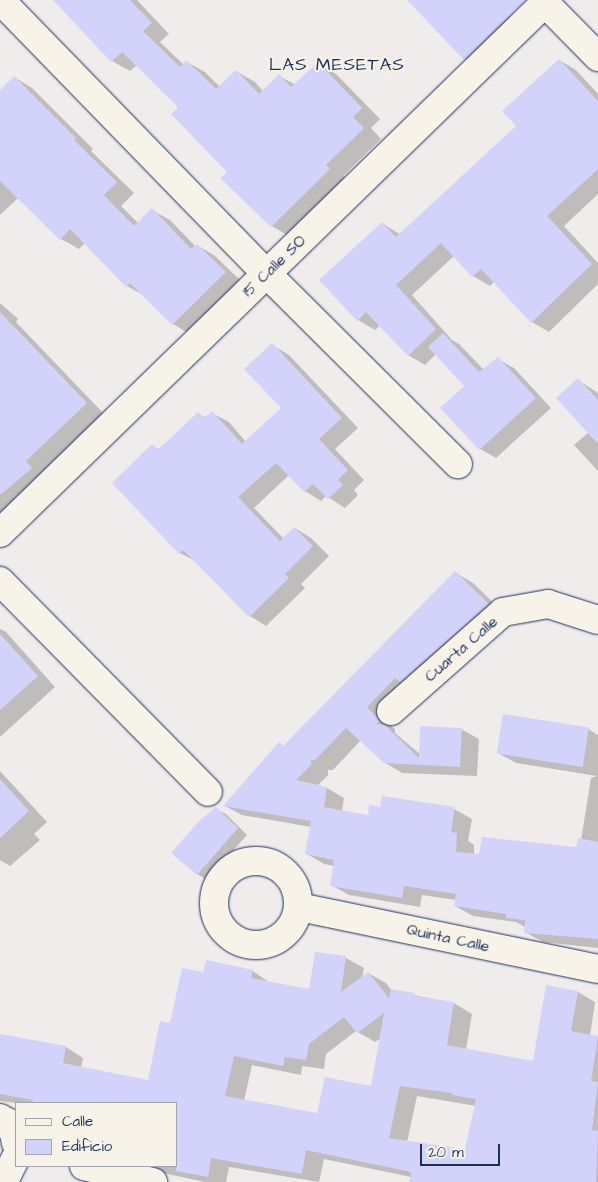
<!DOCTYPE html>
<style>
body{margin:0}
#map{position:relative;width:598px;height:1182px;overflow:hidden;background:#f0ecec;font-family:"Architects Daughter",sans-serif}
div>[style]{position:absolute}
.shadow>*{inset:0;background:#0003}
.building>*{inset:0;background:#d3d2fb;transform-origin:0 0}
.roads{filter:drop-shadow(0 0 1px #1b2f5e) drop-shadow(0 0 1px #1b2f5e)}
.street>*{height:28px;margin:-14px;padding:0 14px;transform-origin:14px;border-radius:14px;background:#f7f3e8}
.street>.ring{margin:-14px;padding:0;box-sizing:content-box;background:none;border:28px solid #f7f3e8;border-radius:50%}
span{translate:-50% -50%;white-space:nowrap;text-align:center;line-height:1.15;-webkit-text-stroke:4px #f7f3e8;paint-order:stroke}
.street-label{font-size:16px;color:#1b2f5e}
.neighbourhood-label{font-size:18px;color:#1b2f5e;letter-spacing:1px}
.legend{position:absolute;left:15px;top:1102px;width:162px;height:65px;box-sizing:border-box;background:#f7f3e8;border:1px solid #9fa5b1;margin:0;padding:6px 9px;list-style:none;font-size:15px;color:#1b2f5e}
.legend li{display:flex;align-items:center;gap:10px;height:25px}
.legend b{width:25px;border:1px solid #9fa5b1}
.scale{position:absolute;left:420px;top:1144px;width:80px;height:22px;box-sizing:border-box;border:2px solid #1b2f5e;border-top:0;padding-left:6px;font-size:15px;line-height:18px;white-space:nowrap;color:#1b2f5e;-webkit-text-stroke:4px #f7f3e8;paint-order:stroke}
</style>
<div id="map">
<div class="shadow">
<div style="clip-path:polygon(69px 0,137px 0,169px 34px,160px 42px,184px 65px,187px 62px,205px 72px,220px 87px,236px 71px,255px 82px,263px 91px,279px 76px,296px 85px,318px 64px,336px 74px,380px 119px,371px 128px,381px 139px,343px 176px,347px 180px,290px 237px,272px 226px,180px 107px,137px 65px,130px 71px,112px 61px)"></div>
<div style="clip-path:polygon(409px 0,495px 0,522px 29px,482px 68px,465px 59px)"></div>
<div style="clip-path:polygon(559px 60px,576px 70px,598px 94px,598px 194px,564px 226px,598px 263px,598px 284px,549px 332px,532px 322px,494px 282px,490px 286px,473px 276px,454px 256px,412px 295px,452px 340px,459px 344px,484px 370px,498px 359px,514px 368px,551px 408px,496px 458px,480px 449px,442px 408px,466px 386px,436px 354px,425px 365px,408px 355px,380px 325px,375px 330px,358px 320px,382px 223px,401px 235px,518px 126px)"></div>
<div style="clip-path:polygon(14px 77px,32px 88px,93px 149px,91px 151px,134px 193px,121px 206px,138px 223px,152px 210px,170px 220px,196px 247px,197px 245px,215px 256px,243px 283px,191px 335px,173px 324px,145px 296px,127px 286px,85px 243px,79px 249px,61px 239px,19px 197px,0 215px,0 91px)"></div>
<div style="clip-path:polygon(0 303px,18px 319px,16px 322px,104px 414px,0 517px)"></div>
<div style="clip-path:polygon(272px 345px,289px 355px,358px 428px,335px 449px,364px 480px,354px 490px,358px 495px,345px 508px,326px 496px,321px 501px,305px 491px,289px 475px,254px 508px,284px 539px,295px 528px,311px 538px,329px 556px,301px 584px,305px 588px,266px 626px,250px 616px,197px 562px,180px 553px,153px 446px,159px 449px,199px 414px,206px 418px,212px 413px,229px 422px,246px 442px,283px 408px)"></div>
<div style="clip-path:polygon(578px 380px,598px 393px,598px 471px,574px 445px,589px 432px)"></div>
<div style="clip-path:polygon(456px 573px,473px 583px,505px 614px,383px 718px,395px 729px,395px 733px,420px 754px,461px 729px,479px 739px,477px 776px,402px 773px,384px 762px,361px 740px,333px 770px,328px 770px,328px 775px,317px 786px,327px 788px,344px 798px,342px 811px,369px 816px,381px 808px,454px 809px,472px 819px,468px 841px,474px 845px,474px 855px,578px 848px,581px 840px,591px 778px,597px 776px,516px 763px,498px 753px,588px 729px,598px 735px,598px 948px,543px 942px,525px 932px,525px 927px,516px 922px,473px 916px,455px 906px,456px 900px,422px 895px,420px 907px,349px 895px,331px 885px,334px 866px,324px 864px,307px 854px,311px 827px,242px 815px,225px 806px)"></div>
<div style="clip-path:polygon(0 629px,6px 632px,55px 687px,0 737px)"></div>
<div style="clip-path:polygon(0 771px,47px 822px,34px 834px,40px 840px,10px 866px,0 860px)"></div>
<div style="clip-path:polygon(216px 809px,226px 814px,247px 835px,207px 880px,197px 874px)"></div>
<div style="clip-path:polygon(evenodd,316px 953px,346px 958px,364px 968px,362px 978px,368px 973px,386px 983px,392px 991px,454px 1003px,472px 1014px,466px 1050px,534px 1062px,548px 986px,578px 992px,595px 1002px,590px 1036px,598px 1037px,598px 1182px,411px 1182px,411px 1177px,324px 1159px,319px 1182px,229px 1167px,226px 1182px,205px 1182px,144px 1169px,138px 1166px,176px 1166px,176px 1103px,16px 1103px,0 1101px,0 1035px,66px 1047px,83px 1058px,81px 1068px,149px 1082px,170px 1024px,204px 974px,253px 971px,270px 983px,310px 991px,316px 953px,356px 1031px,375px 1042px,381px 1038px,372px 1087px,318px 1115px,244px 1101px,252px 1065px,301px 1075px,302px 1066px,324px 1069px,326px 1054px,356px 1031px,316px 953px,417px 1096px,476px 1106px,466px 1150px,407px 1142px,417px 1096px)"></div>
</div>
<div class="building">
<div style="clip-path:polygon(53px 0,130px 0,152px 23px,143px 31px,180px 67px,186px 60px,216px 89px,236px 70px,259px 94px,279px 74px,291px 87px,318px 62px,362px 108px,353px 117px,364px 128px,326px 165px,330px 169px,271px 227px,220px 178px,227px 172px,171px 114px,178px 107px,122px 52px,111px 62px)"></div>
<div style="clip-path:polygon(407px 0,526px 0,464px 60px)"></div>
<div style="clip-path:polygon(559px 59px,598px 101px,598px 169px,547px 216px,592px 264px,531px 323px,481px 269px,472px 277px,441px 243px,396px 285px,436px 329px,408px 356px,366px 312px,357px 321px,319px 280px,382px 222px,396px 237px,516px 126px,502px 111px)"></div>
<div style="clip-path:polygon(14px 76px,76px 138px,74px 140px,117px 182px,104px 195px,134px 226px,152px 208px,191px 249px,197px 244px,226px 272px,172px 325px,130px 283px,126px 287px,70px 229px,60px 240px,0 181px,0 90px)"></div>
<div style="clip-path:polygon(0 312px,87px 403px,26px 461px,32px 468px,0 495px)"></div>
<div style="clip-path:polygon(443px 333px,479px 372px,498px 357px,536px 398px,479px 450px,440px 408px,464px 386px,428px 347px)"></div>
<div style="clip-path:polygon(272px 343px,342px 418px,319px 439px,348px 470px,338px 480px,343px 485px,328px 499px,313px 484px,304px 492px,276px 463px,238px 497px,280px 541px,294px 527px,313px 546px,285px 574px,289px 578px,249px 617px,183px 550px,179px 554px,112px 483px,152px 444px,158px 450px,198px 412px,204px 418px,212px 411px,242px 444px,281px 408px,244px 369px)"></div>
<div style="clip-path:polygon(578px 378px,598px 400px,598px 444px,556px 398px)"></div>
<div style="clip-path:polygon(455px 571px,489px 604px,400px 682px,395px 678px,367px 707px,377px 718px,379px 721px,376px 724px,385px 725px,419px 758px,420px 726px,462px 728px,460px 767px,384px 763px,346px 728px,315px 760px,311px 760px,311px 765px,296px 780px,327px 787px,324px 807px,368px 815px,369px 805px,380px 807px,382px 796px,455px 807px,451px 832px,457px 833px,456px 852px,479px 854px,482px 837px,576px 847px,578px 838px,598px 842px,598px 939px,524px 933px,525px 920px,506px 918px,506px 914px,454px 906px,456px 894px,404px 886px,402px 898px,330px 886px,334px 860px,305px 854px,311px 821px,223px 806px,279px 742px,283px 746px)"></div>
<div style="clip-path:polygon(0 634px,38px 676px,0 710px)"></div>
<div style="left:503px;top:714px;width:87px;height:40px;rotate:9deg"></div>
<div style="clip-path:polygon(0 779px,29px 811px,0 838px)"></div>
<div style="clip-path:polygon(216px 807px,238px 828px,197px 875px,171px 853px,199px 821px)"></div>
<div style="clip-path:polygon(evenodd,315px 952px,346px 956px,341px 992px,368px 972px,389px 998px,391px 989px,415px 993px,414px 996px,454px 1002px,447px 1045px,533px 1061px,546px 985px,578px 991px,571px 1031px,598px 1036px,591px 1081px,598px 1082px,592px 1130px,598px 1131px,596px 1182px,409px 1182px,411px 1172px,306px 1150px,302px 1174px,211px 1158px,208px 1177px,176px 1171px,176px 1103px,32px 1103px,33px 1100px,0 1094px,0 1034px,66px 1046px,63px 1063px,148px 1080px,160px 1021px,170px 1023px,182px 968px,203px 972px,206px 960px,253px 970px,251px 978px,309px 989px,315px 952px,384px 1013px,371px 1086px,325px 1077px,317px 1113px,225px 1096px,234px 1056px,283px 1066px,285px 1057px,306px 1060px,309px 1044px,344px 1017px,357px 1033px,384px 1013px,315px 952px,400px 1086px,452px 1093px,452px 1095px,476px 1099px,465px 1149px,389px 1138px,400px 1086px)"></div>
</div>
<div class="roads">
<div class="street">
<div style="left:542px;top:0;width:80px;rotate:45.5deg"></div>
<div style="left:4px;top:4px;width:376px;rotate:45.8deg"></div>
<div style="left:266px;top:273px;width:271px;rotate:44.9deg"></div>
<div style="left:0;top:533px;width:764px;rotate:-44.21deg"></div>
<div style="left:0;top:581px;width:296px;rotate:45.4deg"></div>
<div style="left:391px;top:711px;width:149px;rotate:-41.5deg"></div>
<div style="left:503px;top:612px;width:46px;rotate:-10.1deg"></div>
<div style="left:548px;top:604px;width:52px;rotate:17.7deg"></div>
<div class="ring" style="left:214px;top:861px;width:56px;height:56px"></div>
<div style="left:299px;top:907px;width:305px;rotate:11.7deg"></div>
<div style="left:0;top:1118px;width:8px;rotate:30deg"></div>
<div style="left:7px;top:1122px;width:13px;rotate:58deg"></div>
<div style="left:14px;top:1133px;width:10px;rotate:79deg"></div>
<div style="left:84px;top:1166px;width:71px;rotate:13.1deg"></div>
<div style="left:0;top:1179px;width:10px;rotate:-37deg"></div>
<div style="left:8px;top:1173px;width:18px;rotate:-63deg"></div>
</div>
</div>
<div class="street-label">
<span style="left:274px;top:266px;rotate:-44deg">15 Calle SO</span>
<span style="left:461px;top:649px;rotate:-41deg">Cuarta Calle</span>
<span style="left:448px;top:938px;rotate:12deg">Quinta Calle</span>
</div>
<div class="neighbourhood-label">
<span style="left:337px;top:65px">LAS MESETAS</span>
</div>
<ul class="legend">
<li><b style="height:6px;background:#f7f3e8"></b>Calle</li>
<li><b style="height:14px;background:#d3d2fb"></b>Edificio</li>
</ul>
<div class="scale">20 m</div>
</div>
